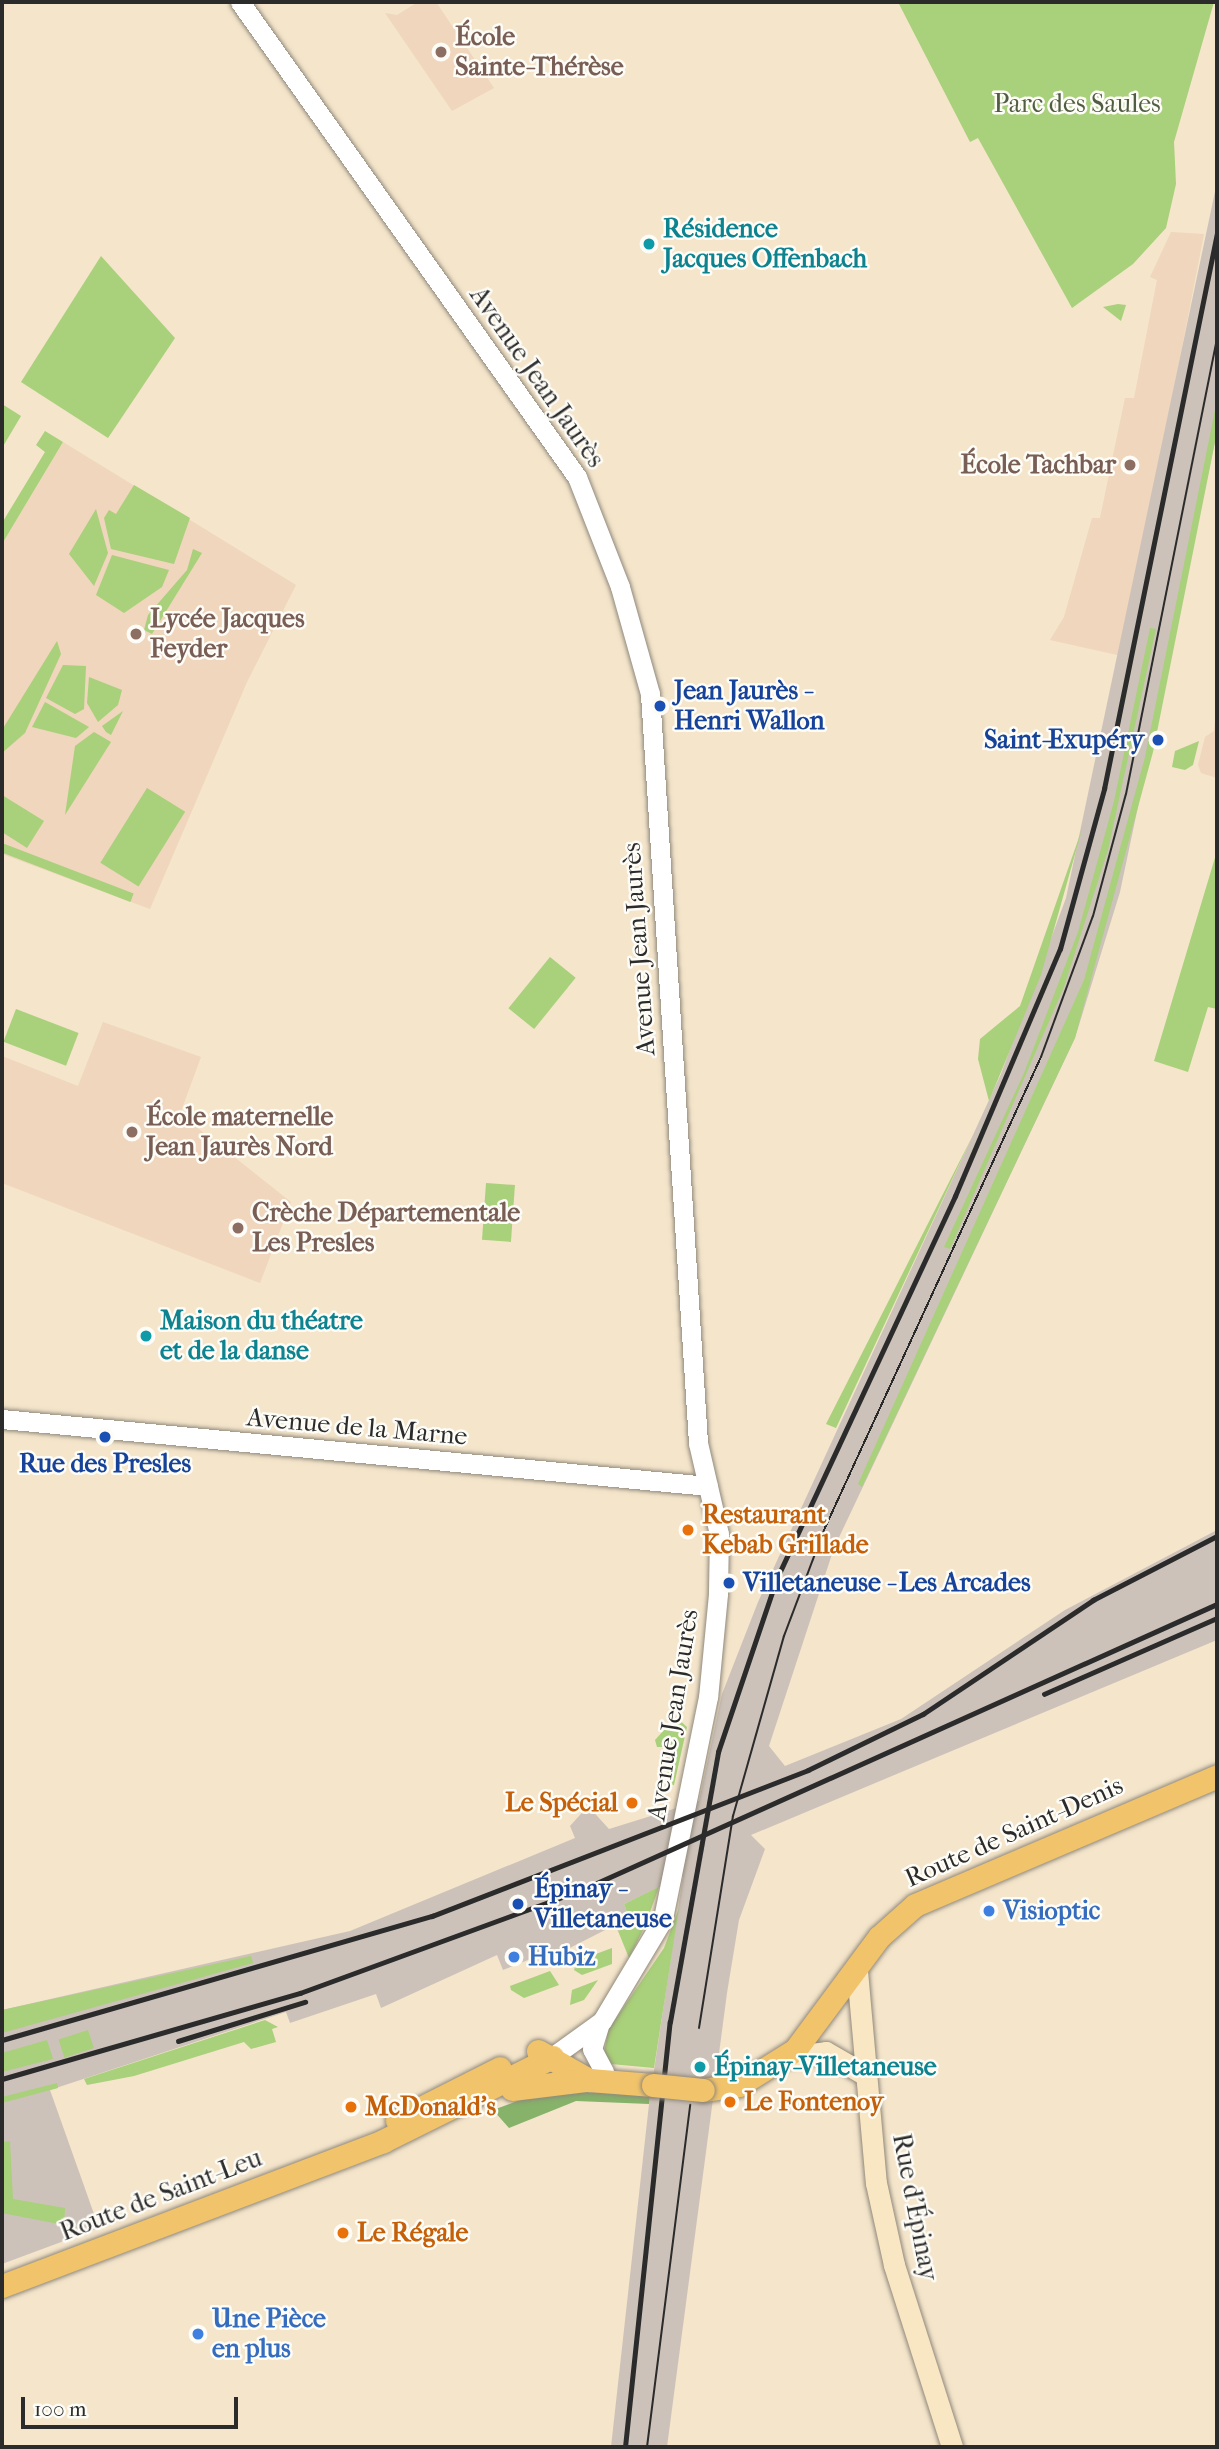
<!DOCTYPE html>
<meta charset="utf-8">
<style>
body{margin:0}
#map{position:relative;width:1219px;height:2449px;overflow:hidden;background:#f4e5cb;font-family:"IM FELL French Canon",serif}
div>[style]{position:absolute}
.built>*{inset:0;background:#efd6bc}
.industrial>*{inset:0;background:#cdc2b9}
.green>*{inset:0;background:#a9d07a;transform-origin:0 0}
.forest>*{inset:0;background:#86b26a}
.roads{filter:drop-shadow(0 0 2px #90887b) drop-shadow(0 0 2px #90887b)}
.tertiary>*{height:19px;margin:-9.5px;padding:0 9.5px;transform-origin:9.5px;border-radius:9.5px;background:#fff}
.secondary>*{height:21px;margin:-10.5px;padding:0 10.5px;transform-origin:10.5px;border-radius:10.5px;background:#f9e7c3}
.primary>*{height:23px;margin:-11.5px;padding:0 11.5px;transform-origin:11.5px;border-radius:11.5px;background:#f1c36a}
.tram>*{height:2px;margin:-1px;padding:0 1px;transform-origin:1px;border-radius:1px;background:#2b2b2b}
.rail>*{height:4.5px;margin:-2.25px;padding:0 2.25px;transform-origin:2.25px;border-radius:2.25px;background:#2b2b2b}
.bridges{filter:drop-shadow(0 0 2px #90887b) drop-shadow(0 0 2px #90887b)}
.primary-bridge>*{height:23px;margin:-11.5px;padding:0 11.5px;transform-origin:11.5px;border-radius:11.5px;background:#f1c36a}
.dots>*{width:19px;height:19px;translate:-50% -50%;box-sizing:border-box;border:4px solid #fdfcf7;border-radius:50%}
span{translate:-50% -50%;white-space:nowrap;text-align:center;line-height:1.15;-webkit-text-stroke:5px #fdfcf7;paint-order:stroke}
.education-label{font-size:26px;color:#785e54;font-weight:700}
.left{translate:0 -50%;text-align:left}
.right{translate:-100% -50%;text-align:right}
.park-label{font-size:26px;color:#515d43}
.culture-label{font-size:26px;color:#0d838f;font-weight:700}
.street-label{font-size:26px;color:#2b2b2b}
.transit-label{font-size:26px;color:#164399;font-weight:700}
.food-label{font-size:26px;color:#c56008;font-weight:700}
.shop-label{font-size:26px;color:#366cbe;font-weight:700}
.frame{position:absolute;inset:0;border:4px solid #2b2b2b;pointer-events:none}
.scale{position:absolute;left:21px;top:2397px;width:217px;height:32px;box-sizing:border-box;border:4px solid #2b2b2b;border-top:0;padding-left:9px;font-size:21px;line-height:24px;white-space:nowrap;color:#2b2b2b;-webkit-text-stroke:5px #fdfcf7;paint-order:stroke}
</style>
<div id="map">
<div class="built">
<div style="clip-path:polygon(418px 2px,436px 2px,494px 88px,452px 111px,385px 13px,397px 15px)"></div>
<div style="clip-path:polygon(1171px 232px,1204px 234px,1122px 656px,1050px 640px,1064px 617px,1092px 518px,1100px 518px,1125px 398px,1134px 398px,1157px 280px,1150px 277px)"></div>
<div style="clip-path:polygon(63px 442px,296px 585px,247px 682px,150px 909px,2px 854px,2px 544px)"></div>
<div style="clip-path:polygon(1217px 699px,1217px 778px,1201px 773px,1198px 765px,1205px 737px,1214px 731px)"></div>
<div style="clip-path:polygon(103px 1022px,201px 1057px,180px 1114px,291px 1202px,260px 1283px,2px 1183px,2px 1056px,78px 1086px)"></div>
</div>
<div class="industrial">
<div style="clip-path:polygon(1217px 182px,1217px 432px,1120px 892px,1075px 1038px,834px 1548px,769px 1746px,785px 1766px,901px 1719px,1065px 1610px,1217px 1530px,1217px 1640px,751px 1835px,765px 1849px,739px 1920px,727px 1993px,667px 2447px,611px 2447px,649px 2104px,683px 1876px,624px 1904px,632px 1926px,618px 1931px,615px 1925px,546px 1960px,543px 1954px,503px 1970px,497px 1955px,381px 2008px,376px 1994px,290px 2023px,286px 2012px,50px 2090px,99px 2228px,2px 2264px,2px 2010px,350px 1931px,575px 1838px,570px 1826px,588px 1806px,609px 1829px,699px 1801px,722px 1694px,758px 1602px,1001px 1074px,1066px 898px)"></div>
</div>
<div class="green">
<div style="clip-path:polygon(898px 2px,1214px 2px,1174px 142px,1176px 184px,1166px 228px,1133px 264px,1072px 308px,978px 138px,970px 142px)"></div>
<div style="clip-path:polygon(101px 256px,175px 338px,108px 438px,21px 382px)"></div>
<div style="clip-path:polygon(1126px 305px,1121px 321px,1103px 307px,1118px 304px)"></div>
<div style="clip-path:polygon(1217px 400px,1217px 432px,1153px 752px,1075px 1038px,862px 1487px,858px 1484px,1084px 980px,1145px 757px)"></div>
<div style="clip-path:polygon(2px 404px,21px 416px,2px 448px)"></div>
<div style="clip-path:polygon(45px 431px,63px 442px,2px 544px,2px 523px,45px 452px,36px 445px)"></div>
<div style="clip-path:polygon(134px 485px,190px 518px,174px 564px,111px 549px,104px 518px,109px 510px,116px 514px)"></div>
<div style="clip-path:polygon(96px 509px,108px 553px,94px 586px,69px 554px)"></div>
<div style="clip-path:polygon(193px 549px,202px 553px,152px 634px,144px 630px,148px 615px,187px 570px)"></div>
<div style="clip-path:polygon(112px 555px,169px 570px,162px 587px,124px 613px,96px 595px)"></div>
<div style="clip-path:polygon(1150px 628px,1156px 629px,1108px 850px,1064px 987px,950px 1249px,944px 1247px,1024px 1073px,1078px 932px,1114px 801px)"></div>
<div style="clip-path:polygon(57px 641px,61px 654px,25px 733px,2px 753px,2px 730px)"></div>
<div style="clip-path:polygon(63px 665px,86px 666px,84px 709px,75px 714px,46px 698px)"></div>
<div style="clip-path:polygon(89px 677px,122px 690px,118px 705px,98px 722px,87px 703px)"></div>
<div style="clip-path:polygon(45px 702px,89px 727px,76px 738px,32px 727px)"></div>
<div style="clip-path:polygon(123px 711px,111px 735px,106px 732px,102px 726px)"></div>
<div style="clip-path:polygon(94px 732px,111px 742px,65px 815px,75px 746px)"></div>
<div style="clip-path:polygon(1199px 741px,1193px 765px,1185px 770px,1172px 767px,1175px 751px)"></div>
<div style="left:147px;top:788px;width:45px;height:88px;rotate:32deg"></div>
<div style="clip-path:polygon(2px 795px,44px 821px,27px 848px,2px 832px)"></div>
<div style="clip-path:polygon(1083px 826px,1041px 975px,989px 1101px,978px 1059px,980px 1039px,1020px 1006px)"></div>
<div style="left:2px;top:843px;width:141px;height:9px;rotate:21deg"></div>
<div style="clip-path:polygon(1217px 851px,1217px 1009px,1208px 1007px,1188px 1072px,1154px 1061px)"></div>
<div style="left:550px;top:957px;width:33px;height:66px;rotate:39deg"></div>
<div style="left:16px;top:1009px;width:67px;height:35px;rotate:21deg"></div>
<div style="clip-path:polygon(972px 1137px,836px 1428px,826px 1424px)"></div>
<div style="left:486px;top:1183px;width:29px;height:57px;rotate:4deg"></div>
<div style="clip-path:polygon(676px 1717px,687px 1727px,674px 1785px,668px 1786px,666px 1747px,657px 1747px,655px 1740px)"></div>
<div style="clip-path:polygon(659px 1887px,645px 1926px,629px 1958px,618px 1931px,632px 1926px,624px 1904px)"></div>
<div style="clip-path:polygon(679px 1908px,654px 2068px,611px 2064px,604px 2054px,608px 2030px,664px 1948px)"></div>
<div style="clip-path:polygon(612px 1948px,612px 1964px,582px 1975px,574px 1970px,577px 1961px)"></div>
<div style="clip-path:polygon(251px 1956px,253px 1963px,2px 2033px,2px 2010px)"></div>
<div style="clip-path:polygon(550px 1971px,559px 1985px,524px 1998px,511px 1990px,510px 1986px)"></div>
<div style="clip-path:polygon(598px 1980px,584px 2000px,570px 2005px,572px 1990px)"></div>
<div style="clip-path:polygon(265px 2020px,278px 2027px,272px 2029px,276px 2042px,251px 2049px,244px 2042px,134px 2076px,87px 2085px,84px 2079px)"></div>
<div style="left:88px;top:2030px;width:19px;height:31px;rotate:72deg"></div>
<div style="clip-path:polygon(47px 2040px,53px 2059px,2px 2072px,2px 2053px)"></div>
<div style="clip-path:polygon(57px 2083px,58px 2088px,2px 2103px,2px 2097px)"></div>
<div style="clip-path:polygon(10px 2141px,13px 2199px,65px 2208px,64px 2225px,2px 2213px,2px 2142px)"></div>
</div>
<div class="forest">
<div style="clip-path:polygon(553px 2088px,585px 2092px,650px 2096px,649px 2104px,576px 2101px,509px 2128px,493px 2110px)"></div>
</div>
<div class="roads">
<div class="tertiary">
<div style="left:240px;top:2px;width:582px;rotate:54.65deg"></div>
<div style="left:577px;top:477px;width:118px;rotate:68.6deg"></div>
<div style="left:620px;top:587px;width:111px;rotate:74.3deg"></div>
<div style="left:650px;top:694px;width:751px;rotate:86.33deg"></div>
<div style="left:698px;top:1443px;width:93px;rotate:77deg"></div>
<div style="left:719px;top:1534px;width:60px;rotate:91deg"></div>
<div style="left:718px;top:1594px;width:103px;rotate:95.5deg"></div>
<div style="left:708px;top:1697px;width:227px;rotate:101.5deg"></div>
<div style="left:663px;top:1919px;width:119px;rotate:120.9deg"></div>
<div style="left:602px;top:2021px;width:62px;rotate:144.2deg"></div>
<div style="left:2px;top:1419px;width:709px;rotate:5.42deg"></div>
<div style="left:599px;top:2026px;width:24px;rotate:107deg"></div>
<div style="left:592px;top:2049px;width:26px;rotate:62deg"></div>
</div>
<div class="secondary">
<div style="left:857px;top:1971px;width:213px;rotate:84.9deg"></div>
<div style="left:876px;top:2183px;width:84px;rotate:77.6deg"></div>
<div style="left:894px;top:2265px;width:191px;rotate:72.3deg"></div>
<div style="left:786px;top:2057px;width:40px;rotate:-7.1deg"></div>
<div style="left:826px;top:2052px;width:44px;rotate:30.1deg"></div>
</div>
<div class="primary">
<div style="left:538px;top:2051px;width:59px;rotate:29.6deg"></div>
<div style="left:589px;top:2080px;width:64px;rotate:4.5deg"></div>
<div style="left:512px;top:2089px;width:74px;rotate:-7deg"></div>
<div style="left:703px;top:2090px;width:36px;rotate:-8deg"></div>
<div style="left:739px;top:2085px;width:66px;rotate:-32deg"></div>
<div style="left:795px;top:2050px;width:141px;rotate:-53.4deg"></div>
<div style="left:879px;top:1937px;width:48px;rotate:-41.6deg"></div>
<div style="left:915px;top:1905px;width:328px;rotate:-23.1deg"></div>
<div style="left:397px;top:2120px;width:115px;rotate:-26.8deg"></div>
<div style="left:2px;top:2286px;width:408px;rotate:-20.8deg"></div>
<div style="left:383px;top:2141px;width:189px;rotate:-26.4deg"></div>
</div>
</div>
<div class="tram">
<div style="left:699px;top:2028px;width:215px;rotate:-80.9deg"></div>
<div style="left:733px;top:1816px;width:187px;rotate:-74.2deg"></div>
<div style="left:784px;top:1636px;width:113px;rotate:-69.3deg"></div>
<div style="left:824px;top:1530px;width:520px;rotate:-65.36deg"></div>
<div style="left:1041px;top:1057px;width:150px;rotate:-69.8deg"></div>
<div style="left:1093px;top:916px;width:126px;rotate:-74.9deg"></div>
<div style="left:1126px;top:794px;width:466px;rotate:-78.7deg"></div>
<div style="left:647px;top:2447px;width:345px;rotate:-82.8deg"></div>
</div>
<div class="rail">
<div style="left:1044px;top:1694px;width:189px;rotate:-23.7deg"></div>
<div style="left:2px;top:2040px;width:448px;rotate:-16.1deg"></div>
<div style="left:432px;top:1916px;width:403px;rotate:-21.2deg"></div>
<div style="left:808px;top:1770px;width:128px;rotate:-26deg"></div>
<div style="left:923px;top:1714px;width:205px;rotate:-33.8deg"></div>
<div style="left:1093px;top:1600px;width:140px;rotate:-27.3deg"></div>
<div style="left:178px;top:2041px;width:133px;rotate:-17.1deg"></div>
<div style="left:2px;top:2079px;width:310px;rotate:-16.1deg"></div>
<div style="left:300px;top:1993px;width:297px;rotate:-20.1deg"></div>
<div style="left:579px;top:1891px;width:700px;rotate:-24.22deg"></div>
<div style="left:625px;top:2447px;width:427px;rotate:-84deg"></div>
<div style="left:670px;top:2022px;width:274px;rotate:-79.9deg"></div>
<div style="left:718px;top:1752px;width:184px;rotate:-71.3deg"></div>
<div style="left:777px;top:1578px;width:421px;rotate:-65deg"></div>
<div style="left:955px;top:1196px;width:268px;rotate:-67deg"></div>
<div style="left:1060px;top:949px;width:166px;rotate:-74.6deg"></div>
<div style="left:1104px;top:789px;width:567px;rotate:-78.51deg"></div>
</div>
<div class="bridges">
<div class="primary-bridge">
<div style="left:653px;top:2085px;width:50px;rotate:5.7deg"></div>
</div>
</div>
<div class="dots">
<div style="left:441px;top:52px;background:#8d6e63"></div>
<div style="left:649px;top:244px;background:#0f9aa8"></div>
<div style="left:1130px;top:465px;background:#8d6e63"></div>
<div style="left:136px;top:634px;background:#8d6e63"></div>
<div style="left:660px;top:706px;background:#1a4fb4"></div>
<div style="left:1158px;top:740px;background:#1a4fb4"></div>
<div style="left:132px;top:1132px;background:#8d6e63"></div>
<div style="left:238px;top:1228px;background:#8d6e63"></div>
<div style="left:146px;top:1336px;background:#0f9aa8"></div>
<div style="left:105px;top:1437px;background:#1a4fb4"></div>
<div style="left:688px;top:1530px;background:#e8710a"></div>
<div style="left:729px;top:1583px;background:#1a4fb4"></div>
<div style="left:632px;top:1803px;background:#e8710a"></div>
<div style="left:518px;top:1904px;background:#1a4fb4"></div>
<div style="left:989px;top:1911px;background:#3f7fe0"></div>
<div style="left:514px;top:1957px;background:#3f7fe0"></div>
<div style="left:700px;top:2067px;background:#0f9aa8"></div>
<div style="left:730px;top:2102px;background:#e8710a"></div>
<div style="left:351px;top:2107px;background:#e8710a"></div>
<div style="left:343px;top:2233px;background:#e8710a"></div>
<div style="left:198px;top:2334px;background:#3f7fe0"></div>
</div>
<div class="education-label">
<span class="left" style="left:455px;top:52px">École<br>Sainte-Thérèse</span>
<span class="right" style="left:1116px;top:465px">École Tachbar</span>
<span class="left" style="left:150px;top:634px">Lycée Jacques<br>Feyder</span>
<span class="left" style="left:146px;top:1132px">École maternelle<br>Jean Jaurès Nord</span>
<span class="left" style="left:252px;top:1228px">Crèche Départementale<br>Les Presles</span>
</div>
<div class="park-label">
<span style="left:1077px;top:104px">Parc des Saules</span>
</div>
<div class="culture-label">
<span class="left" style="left:663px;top:244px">Résidence<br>Jacques Offenbach</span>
<span class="left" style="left:160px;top:1336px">Maison du théatre<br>et de la danse</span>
<span class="left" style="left:714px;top:2067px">Épinay-Villetaneuse</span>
</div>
<div class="street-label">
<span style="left:537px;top:377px;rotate:55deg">Avenue Jean Jaurès</span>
<span style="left:639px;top:949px;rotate:-94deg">Avenue Jean Jaurès</span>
<span style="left:357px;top:1427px;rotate:5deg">Avenue de la Marne</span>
<span style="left:673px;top:1715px;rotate:-81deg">Avenue Jean Jaurès</span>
<span style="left:1014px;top:1832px;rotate:-24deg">Route de Saint-Denis</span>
<span style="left:161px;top:2195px;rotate:-21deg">Route de Saint-Leu</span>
<span style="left:915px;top:2207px;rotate:79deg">Rue d'Épinay</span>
</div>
<div class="transit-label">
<span class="left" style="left:674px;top:706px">Jean Jaurès -<br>Henri Wallon</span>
<span class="right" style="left:1144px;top:740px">Saint-Exupéry</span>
<span style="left:105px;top:1464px">Rue des Presles</span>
<span class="left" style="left:743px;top:1583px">Villetaneuse - Les Arcades</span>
<span class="left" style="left:534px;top:1904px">Épinay -<br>Villetaneuse</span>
</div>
<div class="food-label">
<span class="left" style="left:702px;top:1530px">Restaurant<br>Kebab Grillade</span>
<span class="right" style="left:618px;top:1803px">Le Spécial</span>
<span class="left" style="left:744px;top:2102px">Le Fontenoy</span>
<span class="left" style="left:365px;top:2107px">McDonald's</span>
<span class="left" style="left:357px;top:2233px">Le Régale</span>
</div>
<div class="shop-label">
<span class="left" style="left:1003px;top:1911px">Visioptic</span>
<span class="left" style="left:528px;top:1957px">Hubiz</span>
<span class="left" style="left:212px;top:2334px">Une Pièce<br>en plus</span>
</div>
<div class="frame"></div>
<div class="scale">100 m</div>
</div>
